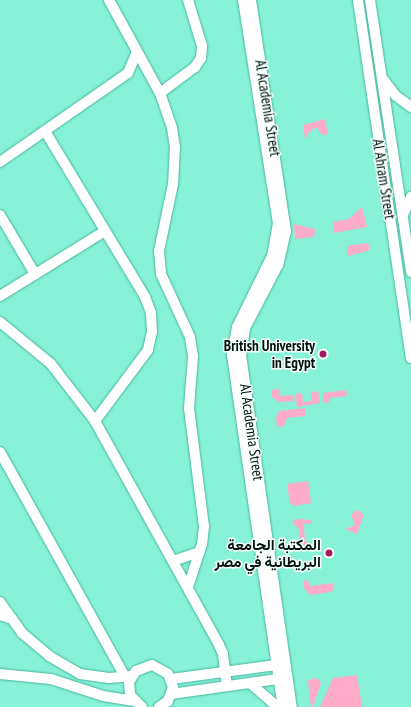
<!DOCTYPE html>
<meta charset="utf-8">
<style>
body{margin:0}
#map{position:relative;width:411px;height:707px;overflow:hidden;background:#87f2d8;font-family:"PT Sans Narrow",Vazirmatn,sans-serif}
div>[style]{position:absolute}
.green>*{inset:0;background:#ffabca}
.roads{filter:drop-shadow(0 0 1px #48b79f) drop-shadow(0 0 1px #48b79f)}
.minor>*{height:10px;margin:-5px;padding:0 5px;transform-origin:5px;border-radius:5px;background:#fff}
.dots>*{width:11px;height:11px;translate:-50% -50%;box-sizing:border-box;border:2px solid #f5fefb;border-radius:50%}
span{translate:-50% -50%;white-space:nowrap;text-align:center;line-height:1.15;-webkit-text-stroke:3px #f5fefb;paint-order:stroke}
.street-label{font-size:15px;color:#00130e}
.poi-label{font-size:15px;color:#00130e;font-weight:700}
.right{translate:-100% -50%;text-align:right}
</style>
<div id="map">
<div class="green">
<div style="clip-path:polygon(325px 119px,328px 134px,322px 135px,317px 128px,311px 129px,311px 132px,307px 133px,308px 137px,305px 138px,303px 125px)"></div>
<div style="clip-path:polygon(362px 207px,367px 227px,334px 233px,333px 222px,349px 219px)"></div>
<div style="clip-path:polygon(294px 224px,315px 229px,314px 237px,295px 239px)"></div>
<div style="clip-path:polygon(368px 243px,370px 249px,367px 251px,348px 256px,347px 246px)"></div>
<div style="clip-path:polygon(279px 389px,280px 396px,293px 395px,294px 401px,279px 402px,272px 397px,271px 390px)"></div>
<div style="clip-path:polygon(346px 390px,347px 396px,330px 398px,330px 402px,323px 403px,323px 393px)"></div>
<div style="clip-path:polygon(318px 391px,320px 403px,297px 407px,295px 394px,302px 393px,303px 402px,312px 401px,311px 392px)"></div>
<div style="clip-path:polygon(305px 408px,305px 416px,287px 418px,284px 426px,277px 427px,276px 418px,279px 411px)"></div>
<div style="clip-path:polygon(308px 481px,311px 503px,295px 506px,290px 503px,287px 484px)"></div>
<div style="clip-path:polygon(356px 510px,362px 512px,363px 517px,357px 534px,345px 529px,355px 525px,351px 515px)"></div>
<div style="clip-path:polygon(297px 519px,312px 520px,312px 523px,304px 524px,305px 542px,310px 542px,310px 547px,300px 543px,300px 531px,292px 522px)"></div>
<div style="clip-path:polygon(308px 580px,310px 586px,333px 583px,334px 589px,330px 592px,310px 595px,304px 588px,303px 581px)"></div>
<div style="clip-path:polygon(357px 675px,362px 707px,320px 707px,333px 678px)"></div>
<div style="clip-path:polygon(317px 678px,321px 683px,313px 707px,311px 707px,308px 680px)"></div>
</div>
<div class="roads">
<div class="minor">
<div style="left:109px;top:0;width:106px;rotate:61.3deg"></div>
<div style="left:160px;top:93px;width:37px;rotate:71deg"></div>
<div style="left:172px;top:128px;width:19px;rotate:81deg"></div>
<div style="left:175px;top:147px;width:37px;rotate:93deg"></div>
<div style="left:173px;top:184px;width:68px;rotate:101.8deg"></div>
<div style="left:159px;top:251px;width:23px;rotate:85deg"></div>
<div style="left:161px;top:274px;width:69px;rotate:65.3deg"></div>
<div style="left:190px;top:337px;width:19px;rotate:81deg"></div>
<div style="left:193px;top:356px;width:52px;rotate:94.4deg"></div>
<div style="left:189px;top:408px;width:119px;rotate:82.8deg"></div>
<div style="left:204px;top:526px;width:18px;rotate:96deg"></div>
<div style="left:202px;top:544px;width:45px;rotate:108deg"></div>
<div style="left:243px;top:0;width:226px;rotate:81.1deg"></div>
<div style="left:278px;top:223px;width:34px;rotate:100deg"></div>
<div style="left:272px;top:256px;width:79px;rotate:116.2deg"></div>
<div style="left:237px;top:327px;width:28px;rotate:100deg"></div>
<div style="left:232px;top:355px;width:356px;rotate:81.8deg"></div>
<div style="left:251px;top:0;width:234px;rotate:81.4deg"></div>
<div style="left:286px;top:231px;width:35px;rotate:103deg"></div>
<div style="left:278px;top:265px;width:71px;rotate:117.6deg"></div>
<div style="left:245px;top:328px;width:27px;rotate:98deg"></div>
<div style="left:241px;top:355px;width:356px;rotate:81.8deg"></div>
<div style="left:358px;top:0;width:362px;rotate:81.6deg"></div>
<div style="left:370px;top:0;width:275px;rotate:81.4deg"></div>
<div style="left:383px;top:79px;width:21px;rotate:53deg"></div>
<div style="left:396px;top:96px;width:19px;rotate:36deg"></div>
<div style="left:160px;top:93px;width:44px;rotate:-36.6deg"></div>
<div style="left:195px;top:67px;width:11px;rotate:-56deg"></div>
<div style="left:201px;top:58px;width:12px;rotate:-85deg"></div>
<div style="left:202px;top:46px;width:48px;rotate:-106.9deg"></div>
<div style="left:45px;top:131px;width:194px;rotate:58.9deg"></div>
<div style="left:145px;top:297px;width:17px;rotate:69deg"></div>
<div style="left:151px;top:313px;width:19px;rotate:87deg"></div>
<div style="left:152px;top:332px;width:18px;rotate:103deg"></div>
<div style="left:148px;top:350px;width:89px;rotate:126.7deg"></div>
<div style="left:0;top:162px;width:156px;rotate:-34.8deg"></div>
<div style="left:128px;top:73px;width:23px;rotate:-67deg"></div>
<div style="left:0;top:215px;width:69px;rotate:59.3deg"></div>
<div style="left:403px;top:215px;width:20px;rotate:-66deg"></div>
<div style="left:0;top:296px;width:123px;rotate:-31.8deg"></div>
<div style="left:0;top:322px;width:66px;rotate:39.5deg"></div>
<div style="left:51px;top:364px;width:72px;rotate:52.3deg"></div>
<div style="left:95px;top:421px;width:256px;rotate:61deg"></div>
<div style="left:219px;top:645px;width:10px;rotate:66deg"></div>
<div style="left:223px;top:654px;width:32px;rotate:83deg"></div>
<div style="left:0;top:452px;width:257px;rotate:60.9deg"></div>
<div style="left:173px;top:561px;width:28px;rotate:-19deg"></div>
<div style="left:0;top:602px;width:21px;rotate:55deg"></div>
<div style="left:0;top:615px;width:13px;rotate:18deg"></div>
<div style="left:12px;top:619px;width:17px;rotate:54deg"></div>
<div style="left:22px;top:633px;width:35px;rotate:40deg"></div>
<div style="left:49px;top:656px;width:36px;rotate:30deg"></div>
<div style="left:80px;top:674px;width:29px;rotate:8deg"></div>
<div style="left:109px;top:678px;width:23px;rotate:-5deg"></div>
<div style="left:0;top:674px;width:51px;rotate:5.6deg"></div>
<div style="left:51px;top:679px;width:55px;rotate:18.1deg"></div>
<div style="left:103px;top:696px;width:30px;rotate:9deg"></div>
<div style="left:171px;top:679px;width:106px;rotate:-7.6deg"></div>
<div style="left:250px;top:683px;width:37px;rotate:41deg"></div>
<div style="left:171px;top:694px;width:108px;rotate:-8deg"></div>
<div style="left:142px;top:707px;width:17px;rotate:-135deg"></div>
<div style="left:130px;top:695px;width:13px;rotate:-94deg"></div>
<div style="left:129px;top:682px;width:13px;rotate:-58deg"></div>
<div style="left:136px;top:671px;width:17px;rotate:-21deg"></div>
<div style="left:152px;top:665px;width:18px;rotate:29deg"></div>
<div style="left:168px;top:674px;width:14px;rotate:69deg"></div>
<div style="left:173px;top:687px;width:15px;rotate:110deg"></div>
<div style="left:168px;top:701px;width:11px;rotate:146deg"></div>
</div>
</div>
<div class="dots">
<div style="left:323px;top:354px;background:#a51b61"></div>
<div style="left:329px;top:553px;background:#a51b61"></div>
</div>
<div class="street-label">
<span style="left:268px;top:108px;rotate:81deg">Al Academia Street</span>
<span style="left:384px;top:179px;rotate:81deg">Al Ahram Street</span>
<span style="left:252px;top:432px;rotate:82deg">Al Academia Street</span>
</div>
<div class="poi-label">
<span class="right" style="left:315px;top:354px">British University<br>in Egypt</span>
<span class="right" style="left:321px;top:553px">المكتبة الجامعة<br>البريطانية في مصر</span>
</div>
</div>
